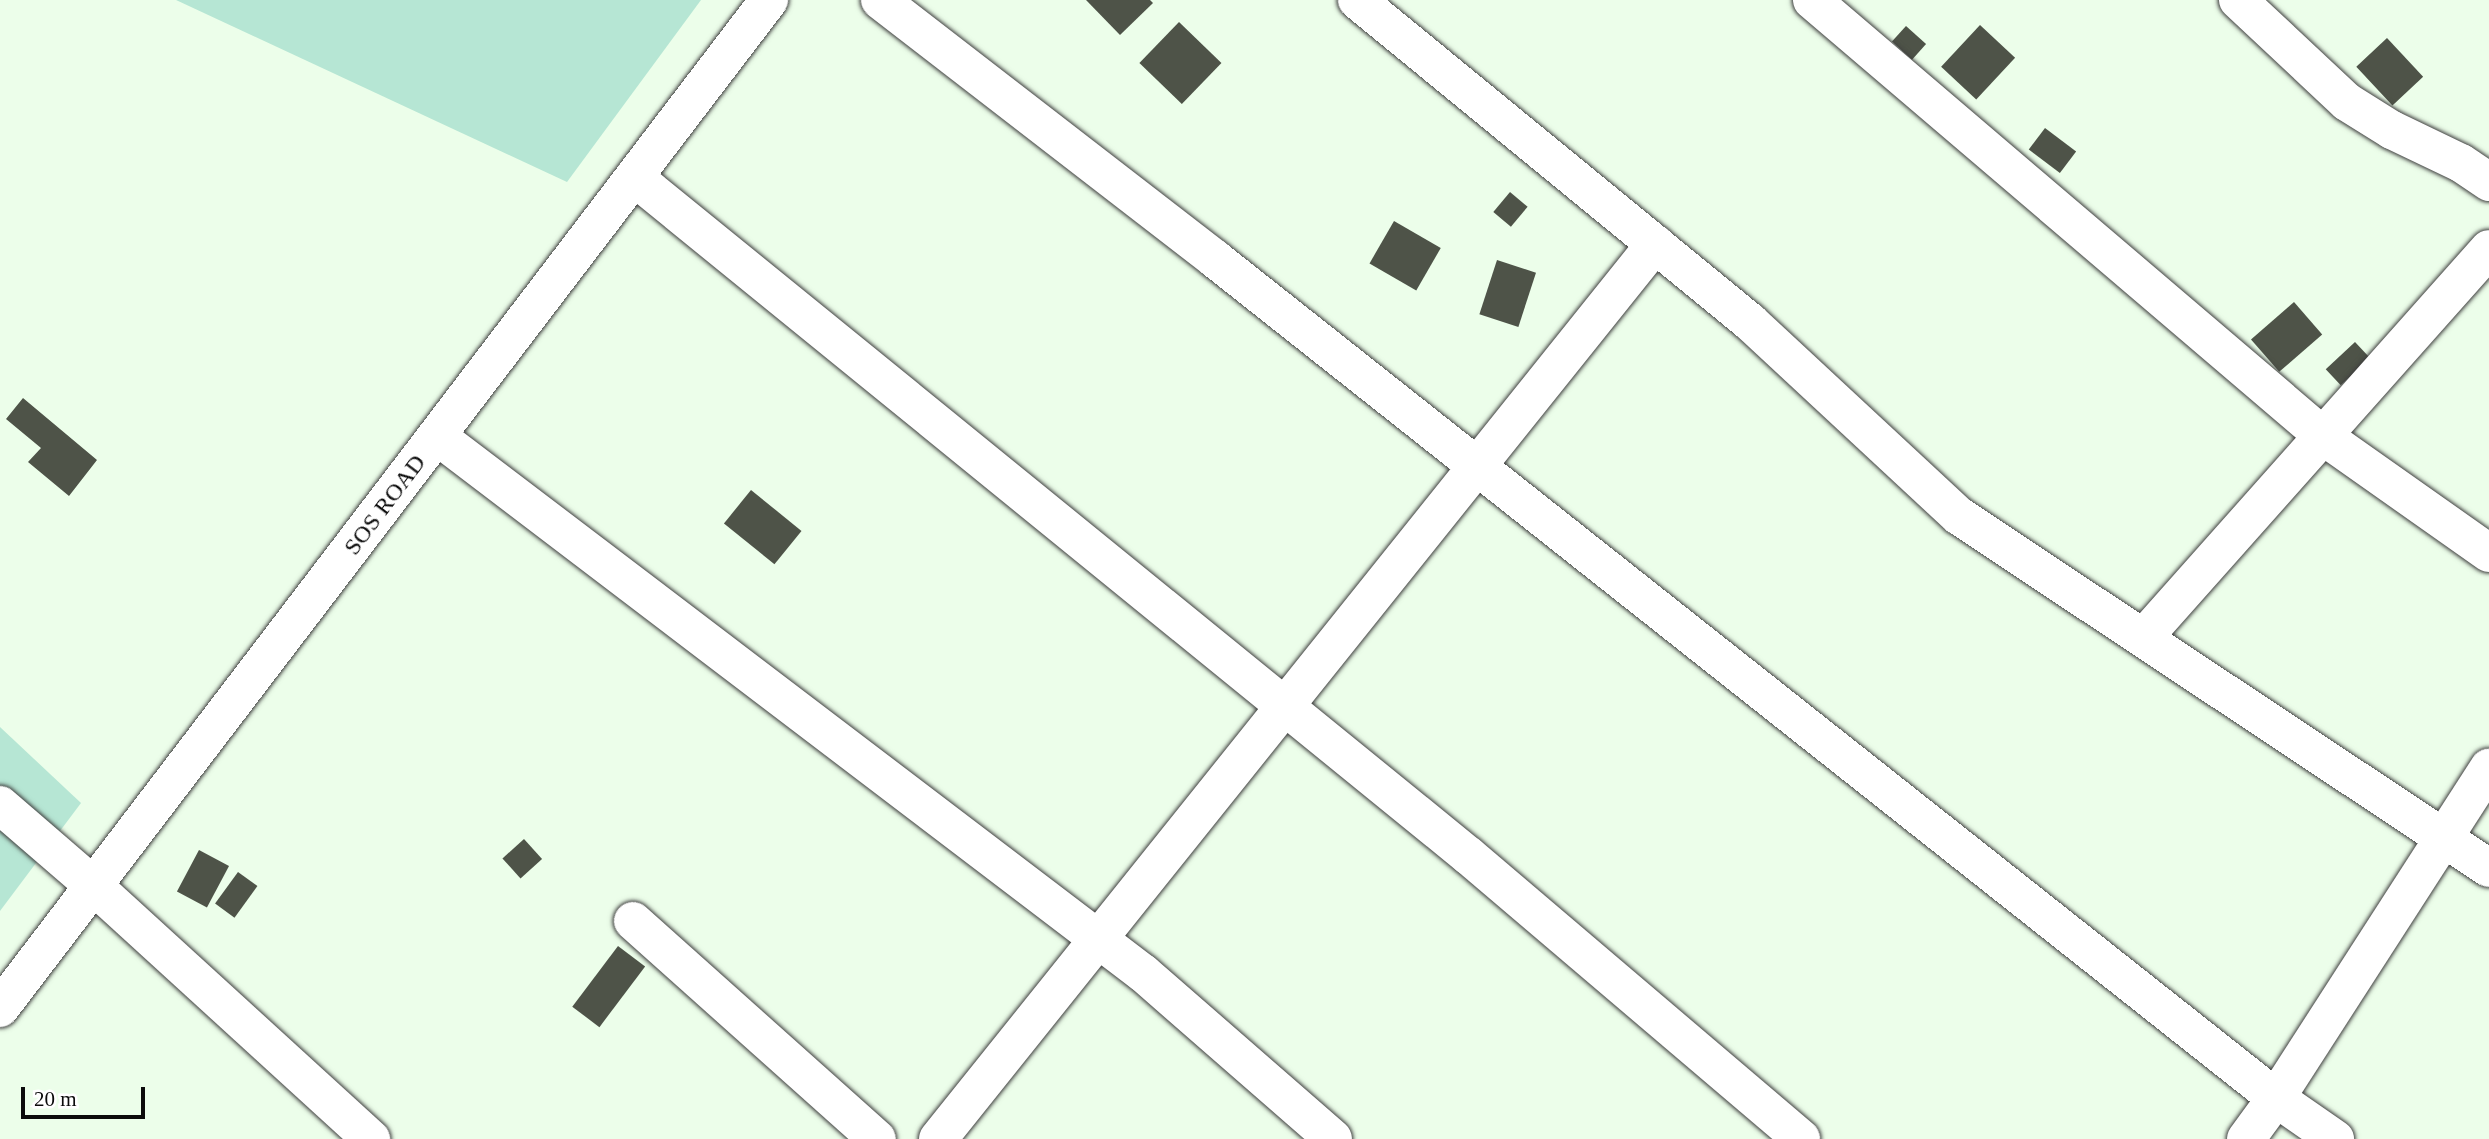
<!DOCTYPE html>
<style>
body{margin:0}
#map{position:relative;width:2489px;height:1139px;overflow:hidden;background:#ecfeea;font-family:Georgia,serif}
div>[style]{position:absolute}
.green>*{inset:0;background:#b6e6d4}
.building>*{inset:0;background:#4e5348;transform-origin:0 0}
.roads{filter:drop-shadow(0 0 2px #3e3e3e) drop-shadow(0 0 2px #3e3e3e)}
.minor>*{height:38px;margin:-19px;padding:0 19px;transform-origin:19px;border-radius:19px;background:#fff}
span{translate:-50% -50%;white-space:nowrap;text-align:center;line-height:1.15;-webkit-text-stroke:7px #fff;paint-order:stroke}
.street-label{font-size:24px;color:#0b0b0b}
.scale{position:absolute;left:21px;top:1087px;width:124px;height:32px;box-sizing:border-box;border:4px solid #0b0b0b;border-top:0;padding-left:9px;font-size:21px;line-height:24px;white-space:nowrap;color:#0b0b0b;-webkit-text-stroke:5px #fff;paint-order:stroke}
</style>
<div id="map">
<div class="green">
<div style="clip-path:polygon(176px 0,701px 0,567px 182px)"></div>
<div style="clip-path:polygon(0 727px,81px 803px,0 911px)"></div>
</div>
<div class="building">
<div style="clip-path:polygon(1086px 0,1150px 0,1153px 3px,1120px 35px)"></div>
<div style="left:1179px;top:22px;width:59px;height:57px;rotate:44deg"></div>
<div style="left:1980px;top:25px;width:48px;height:57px;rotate:43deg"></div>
<div style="left:1906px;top:26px;width:27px;height:21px;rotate:42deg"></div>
<div style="left:2387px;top:38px;width:53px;height:42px;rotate:47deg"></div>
<div style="left:2045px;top:128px;width:39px;height:27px;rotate:37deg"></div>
<div style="left:1510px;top:192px;width:23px;height:26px;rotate:40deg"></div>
<div style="left:1394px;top:221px;width:54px;height:49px;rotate:30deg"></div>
<div style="left:1497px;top:260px;width:41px;height:57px;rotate:18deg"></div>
<div style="left:2294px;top:302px;width:43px;height:57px;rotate:49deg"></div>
<div style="left:2355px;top:342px;width:22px;height:40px;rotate:47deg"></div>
<div style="clip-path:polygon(23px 398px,97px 460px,69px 496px,28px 462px,41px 448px,6px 419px)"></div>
<div style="left:751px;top:490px;width:65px;height:43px;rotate:39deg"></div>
<div style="left:524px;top:839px;width:27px;height:29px;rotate:48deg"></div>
<div style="left:199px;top:850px;width:34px;height:47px;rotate:28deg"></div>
<div style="left:238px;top:872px;width:24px;height:39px;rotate:36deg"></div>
<div style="left:618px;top:946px;width:34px;height:76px;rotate:37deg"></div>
</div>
<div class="roads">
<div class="minor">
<div style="left:880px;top:0;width:423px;rotate:37.7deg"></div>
<div style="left:1215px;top:259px;width:1353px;rotate:38.34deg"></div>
<div style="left:2276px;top:1098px;width:72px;rotate:34.8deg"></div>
<div style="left:1357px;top:0;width:508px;rotate:39.33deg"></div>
<div style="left:1750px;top:322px;width:285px;rotate:42.9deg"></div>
<div style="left:1959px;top:516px;width:636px;rotate:33.59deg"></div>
<div style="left:1812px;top:0;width:672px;rotate:40.47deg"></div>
<div style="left:2323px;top:436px;width:203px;rotate:35.2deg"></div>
<div style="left:2238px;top:0;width:149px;rotate:43.1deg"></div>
<div style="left:2347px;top:102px;width:53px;rotate:31.9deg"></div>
<div style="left:2392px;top:130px;width:76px;rotate:25.6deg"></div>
<div style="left:2461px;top:163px;width:34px;rotate:34deg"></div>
<div style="left:634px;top:177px;width:1076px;rotate:39.12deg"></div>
<div style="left:1469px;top:856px;width:436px;rotate:40.4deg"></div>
<div style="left:437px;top:436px;width:887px;rotate:37.26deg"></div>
<div style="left:1143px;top:973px;width:252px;rotate:41.1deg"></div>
<div style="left:2144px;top:637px;width:519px;rotate:-48.36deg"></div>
<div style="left:0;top:805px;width:125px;rotate:40.8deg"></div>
<div style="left:95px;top:887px;width:374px;rotate:42.4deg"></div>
<div style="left:633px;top:921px;width:327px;rotate:41.8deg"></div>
<div style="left:0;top:1008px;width:1268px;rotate:-52.66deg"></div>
<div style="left:938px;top:1139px;width:1147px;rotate:-51.3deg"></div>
<div style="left:2246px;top:1139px;width:51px;rotate:-53.8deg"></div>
<div style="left:2276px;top:1098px;width:393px;rotate:-57.2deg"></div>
</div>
</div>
<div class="street-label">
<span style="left:385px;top:505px;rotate:-53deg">SOS ROAD</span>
</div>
<div class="scale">20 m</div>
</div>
